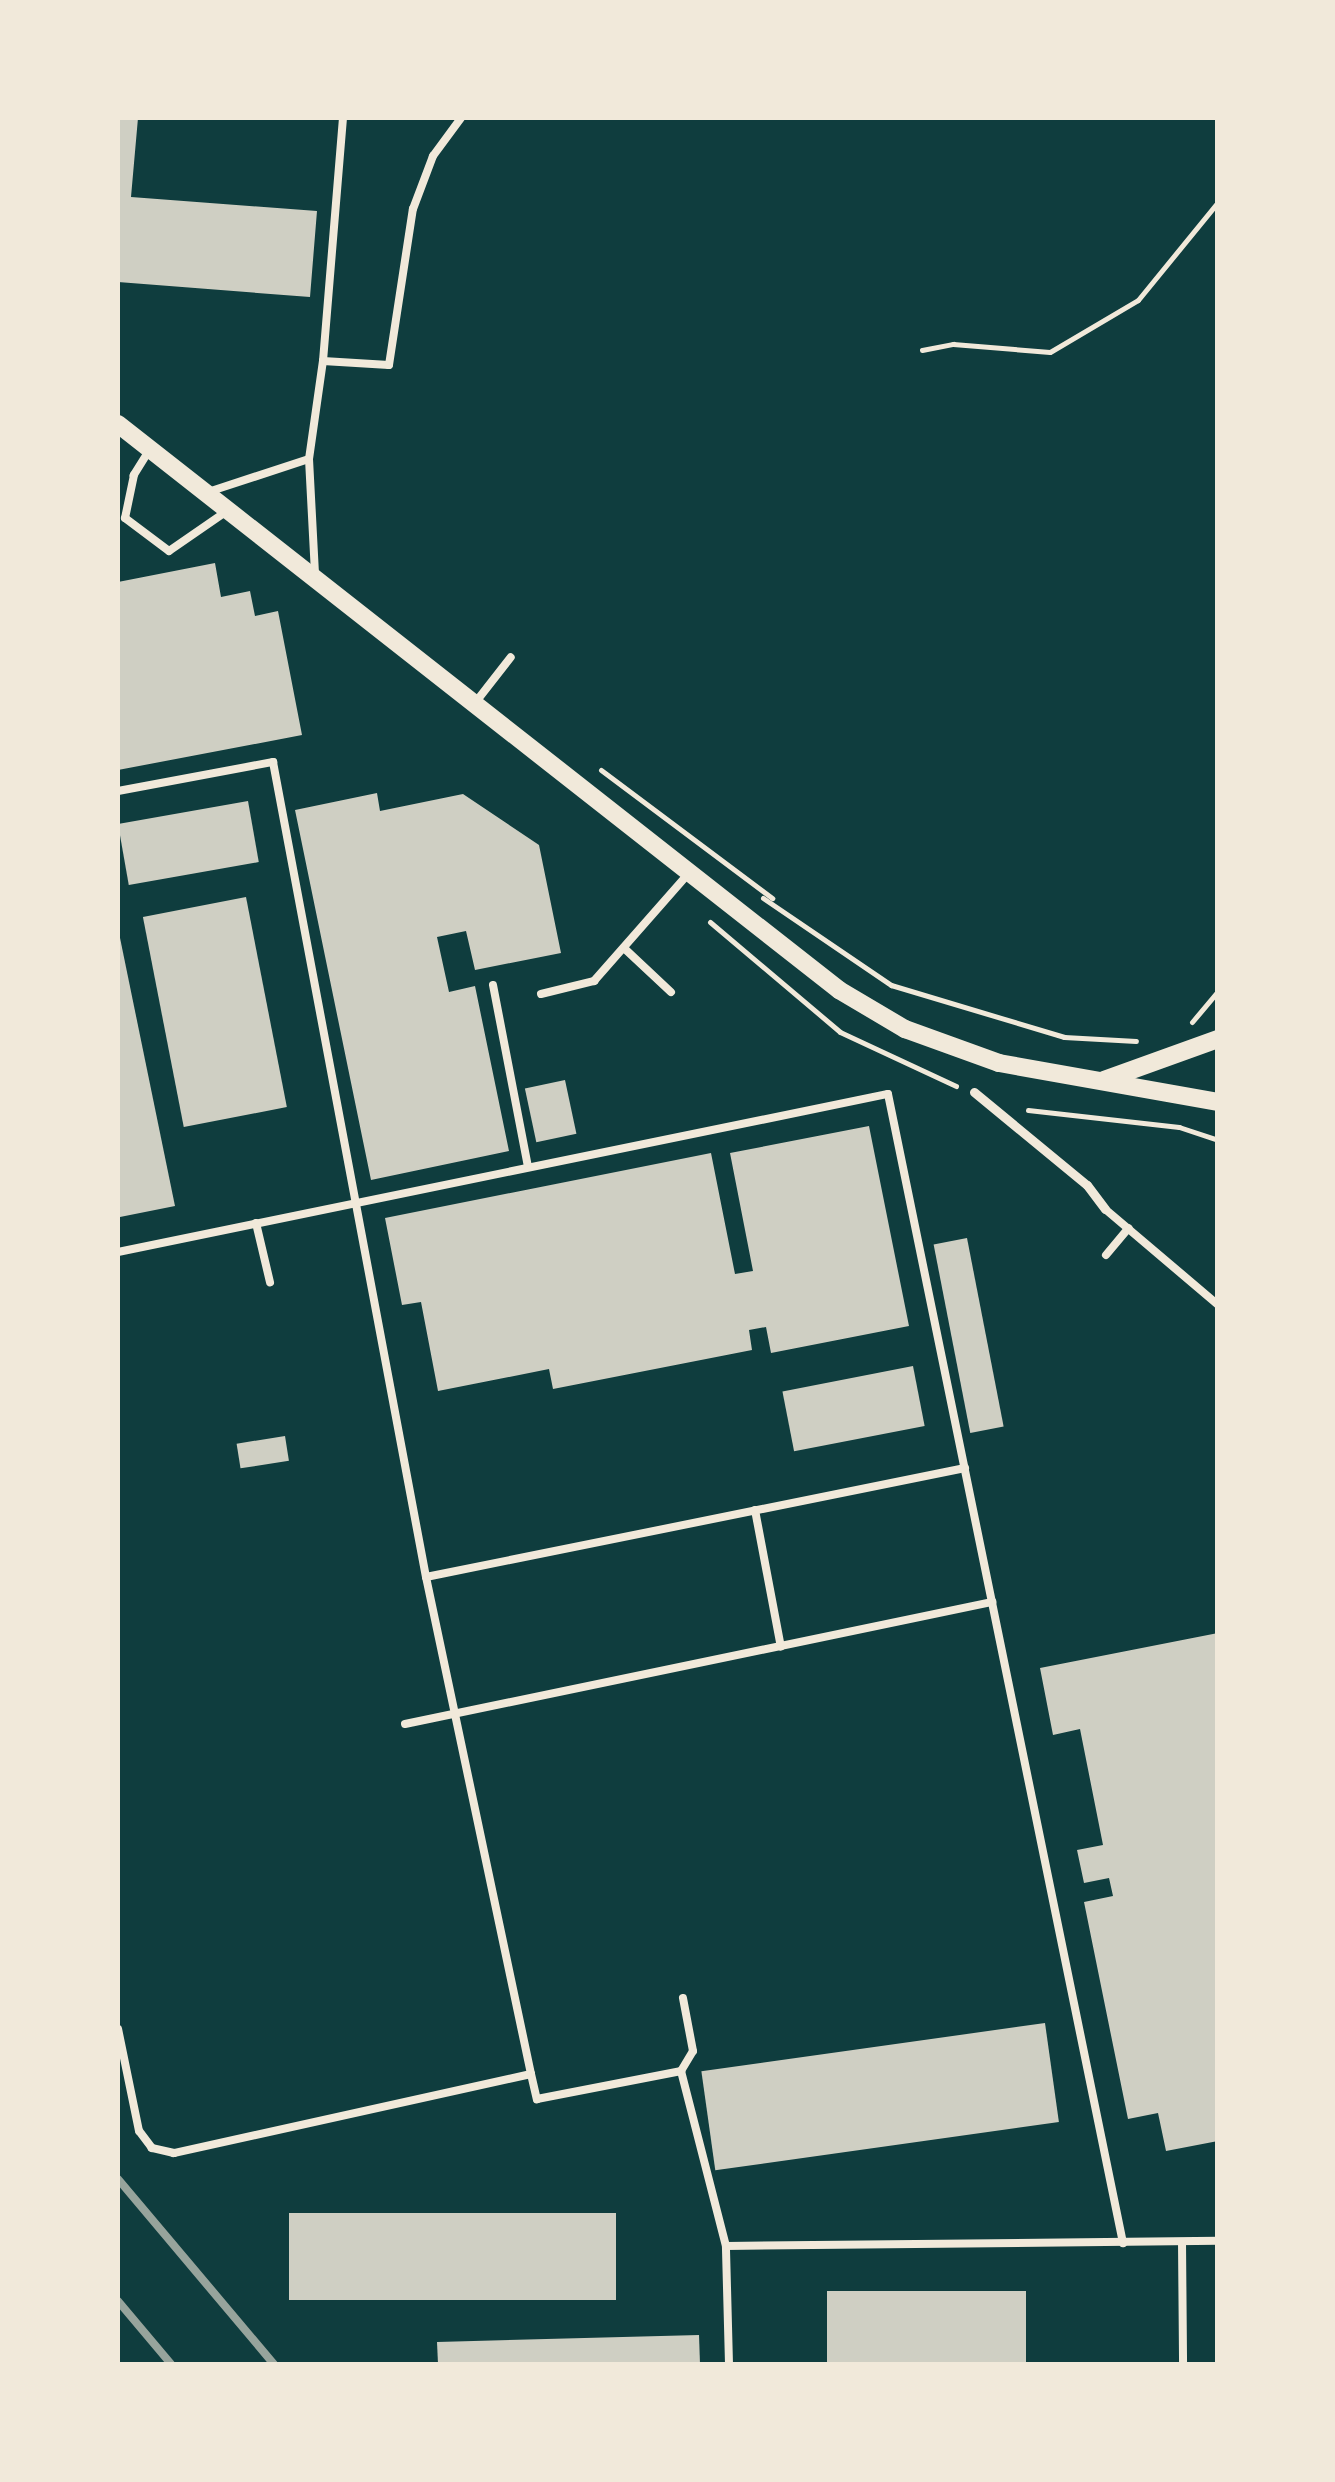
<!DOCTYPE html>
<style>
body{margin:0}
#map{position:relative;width:1335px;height:2482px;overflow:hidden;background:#0f3d3e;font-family:"Source Sans 3",sans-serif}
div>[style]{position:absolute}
.building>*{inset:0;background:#cfcfc3;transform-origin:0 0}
.path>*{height:5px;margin:-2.5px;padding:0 2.5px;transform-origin:2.5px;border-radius:2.5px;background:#f1e9da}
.service>*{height:8px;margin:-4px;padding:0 4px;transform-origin:4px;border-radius:4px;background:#f1e9da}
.pedestrian>*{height:9px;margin:-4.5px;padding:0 4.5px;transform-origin:4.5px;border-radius:4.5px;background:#f1e9da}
.tertiary>*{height:18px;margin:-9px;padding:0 9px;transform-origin:9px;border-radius:9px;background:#f1e9da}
.rail>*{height:8px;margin:-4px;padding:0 4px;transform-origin:4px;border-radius:4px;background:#97a49c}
span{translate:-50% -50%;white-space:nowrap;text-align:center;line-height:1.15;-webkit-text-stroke:9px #f1e9da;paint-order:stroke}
.frame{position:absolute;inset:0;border:120px solid #f1e9da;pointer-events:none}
</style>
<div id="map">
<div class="building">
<div style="clip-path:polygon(118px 118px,138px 118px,131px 197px,317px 211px,310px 297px,118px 282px)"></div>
<div style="clip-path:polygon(215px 563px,221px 597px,250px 591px,255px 616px,278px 611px,302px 735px,118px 770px,118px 582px)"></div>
<div style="clip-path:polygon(377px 793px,380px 811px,463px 794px,539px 845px,561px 953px,475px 970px,466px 931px,437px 937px,449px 992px,475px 986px,509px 1151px,371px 1180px,295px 810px)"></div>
<div style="left:248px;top:801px;width:62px;height:132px;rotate:80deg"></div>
<div style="left:246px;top:897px;width:214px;height:105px;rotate:79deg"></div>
<div style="clip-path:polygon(119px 933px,175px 1206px,120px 1217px,118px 1203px)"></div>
<div style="left:565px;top:1080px;width:55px;height:41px;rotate:78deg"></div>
<div style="clip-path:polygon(869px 1126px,909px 1326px,771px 1353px,766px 1327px,749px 1330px,752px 1350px,553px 1389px,549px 1369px,438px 1391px,421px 1302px,402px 1305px,385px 1218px,711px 1153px,735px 1274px,753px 1271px,730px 1153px)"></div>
<div style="left:967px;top:1238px;width:192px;height:34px;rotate:79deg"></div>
<div style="left:913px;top:1366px;width:61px;height:133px;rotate:79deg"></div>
<div style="left:285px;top:1436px;width:25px;height:49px;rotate:81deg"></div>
<div style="clip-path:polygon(1218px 1633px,1218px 2141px,1166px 2151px,1158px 2113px,1128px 2119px,1084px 1902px,1113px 1896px,1109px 1878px,1084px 1883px,1077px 1850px,1103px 1845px,1080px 1729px,1053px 1735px,1040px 1668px)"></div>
<div style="left:1045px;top:2023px;width:100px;height:347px;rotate:82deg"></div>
<div style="left:289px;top:2213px;width:327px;height:87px"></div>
<div style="left:827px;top:2291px;width:199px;height:73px"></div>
<div style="clip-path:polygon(699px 2335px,700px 2364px,438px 2364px,437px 2342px)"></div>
</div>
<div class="path">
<div style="left:922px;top:350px;width:32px;rotate:-11deg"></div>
<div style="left:953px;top:344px;width:97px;rotate:4.7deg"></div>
<div style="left:1050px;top:352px;width:102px;rotate:-30.6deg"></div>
<div style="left:1138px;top:300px;width:127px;rotate:-50.8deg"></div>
<div style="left:601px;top:770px;width:214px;rotate:36.8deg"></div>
<div style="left:763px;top:898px;width:155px;rotate:34.2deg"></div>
<div style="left:891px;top:985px;width:181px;rotate:16.7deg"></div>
<div style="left:1064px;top:1037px;width:72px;rotate:3.2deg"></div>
<div style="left:710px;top:922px;width:170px;rotate:40.2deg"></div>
<div style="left:840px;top:1032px;width:128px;rotate:25deg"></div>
<div style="left:1192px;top:1022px;width:40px;rotate:-50deg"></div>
<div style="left:1028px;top:1110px;width:152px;rotate:6.4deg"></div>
<div style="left:1179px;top:1127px;width:41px;rotate:18.4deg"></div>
</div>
<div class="service">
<div style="left:323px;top:361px;width:244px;rotate:-85.3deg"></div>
<div style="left:150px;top:449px;width:31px;rotate:122deg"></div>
<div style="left:134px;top:475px;width:44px;rotate:101.8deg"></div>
<div style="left:125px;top:518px;width:55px;rotate:36.9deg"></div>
<div style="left:169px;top:551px;width:70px;rotate:-34.6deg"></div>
<div style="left:309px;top:459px;width:114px;rotate:87deg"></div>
<div style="left:208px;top:492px;width:106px;rotate:-18.1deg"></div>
<div style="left:309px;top:459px;width:99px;rotate:-81.9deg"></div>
<div style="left:323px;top:361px;width:66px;rotate:3.5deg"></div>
<div style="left:389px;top:365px;width:158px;rotate:-81.3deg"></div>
<div style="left:413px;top:209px;width:57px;rotate:-69.3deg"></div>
<div style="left:433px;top:156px;width:47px;rotate:-53.6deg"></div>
<div style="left:475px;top:703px;width:58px;rotate:-52deg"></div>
<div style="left:118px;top:791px;width:158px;rotate:-10.6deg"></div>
<div style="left:273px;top:762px;width:829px;rotate:79.37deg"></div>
<div style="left:426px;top:1577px;width:508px;rotate:78.07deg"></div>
<div style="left:531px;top:2074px;width:366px;rotate:167.5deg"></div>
<div style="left:174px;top:2153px;width:23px;rotate:-167deg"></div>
<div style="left:152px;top:2148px;width:21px;rotate:-127deg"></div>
<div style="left:139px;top:2131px;width:104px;rotate:-101.6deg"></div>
<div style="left:625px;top:949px;width:63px;rotate:43.1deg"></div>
<div style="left:493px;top:985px;width:185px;rotate:79.1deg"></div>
<div style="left:541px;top:994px;width:55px;rotate:-13.8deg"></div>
<div style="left:594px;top:981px;width:142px;rotate:-48.7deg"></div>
<div style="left:1105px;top:1209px;width:148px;rotate:40.3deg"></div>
<div style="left:256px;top:1223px;width:61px;rotate:76.7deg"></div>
<div style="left:118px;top:1252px;width:786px;rotate:-11.6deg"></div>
<div style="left:888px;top:1094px;width:1173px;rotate:78.44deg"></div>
<div style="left:1106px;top:1255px;width:35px;rotate:-50deg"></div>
<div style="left:755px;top:1510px;width:139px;rotate:79.3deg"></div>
<div style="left:426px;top:1577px;width:550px;rotate:-11.43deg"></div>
<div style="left:405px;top:1724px;width:600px;rotate:-11.74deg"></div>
<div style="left:681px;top:2071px;width:23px;rotate:-59deg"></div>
<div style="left:693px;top:2051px;width:54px;rotate:-100.7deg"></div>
<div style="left:531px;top:2074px;width:26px;rotate:77deg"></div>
<div style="left:537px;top:2099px;width:147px;rotate:-11deg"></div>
<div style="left:681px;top:2071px;width:181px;rotate:75.6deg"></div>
<div style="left:1182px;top:2242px;width:122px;rotate:89.5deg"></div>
<div style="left:729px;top:2364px;width:118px;rotate:-91.5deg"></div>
<div style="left:726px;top:2246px;width:492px;rotate:-0.6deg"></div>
</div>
<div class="pedestrian">
<div style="left:974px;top:1092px;width:146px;rotate:39.5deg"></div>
<div style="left:1087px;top:1185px;width:30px;rotate:53deg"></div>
</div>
<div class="tertiary">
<div style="left:118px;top:424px;width:917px;rotate:38.13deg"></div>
<div style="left:839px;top:990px;width:77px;rotate:30.6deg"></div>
<div style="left:905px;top:1029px;width:100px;rotate:19.9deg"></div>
<div style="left:999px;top:1063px;width:222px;rotate:10.1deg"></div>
<div style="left:1104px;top:1080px;width:121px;rotate:-19.8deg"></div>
</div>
<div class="rail">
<div style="left:118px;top:2179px;width:242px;rotate:49.9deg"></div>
<div style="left:118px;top:2301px;width:82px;rotate:49.9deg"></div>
</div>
<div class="frame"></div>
</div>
